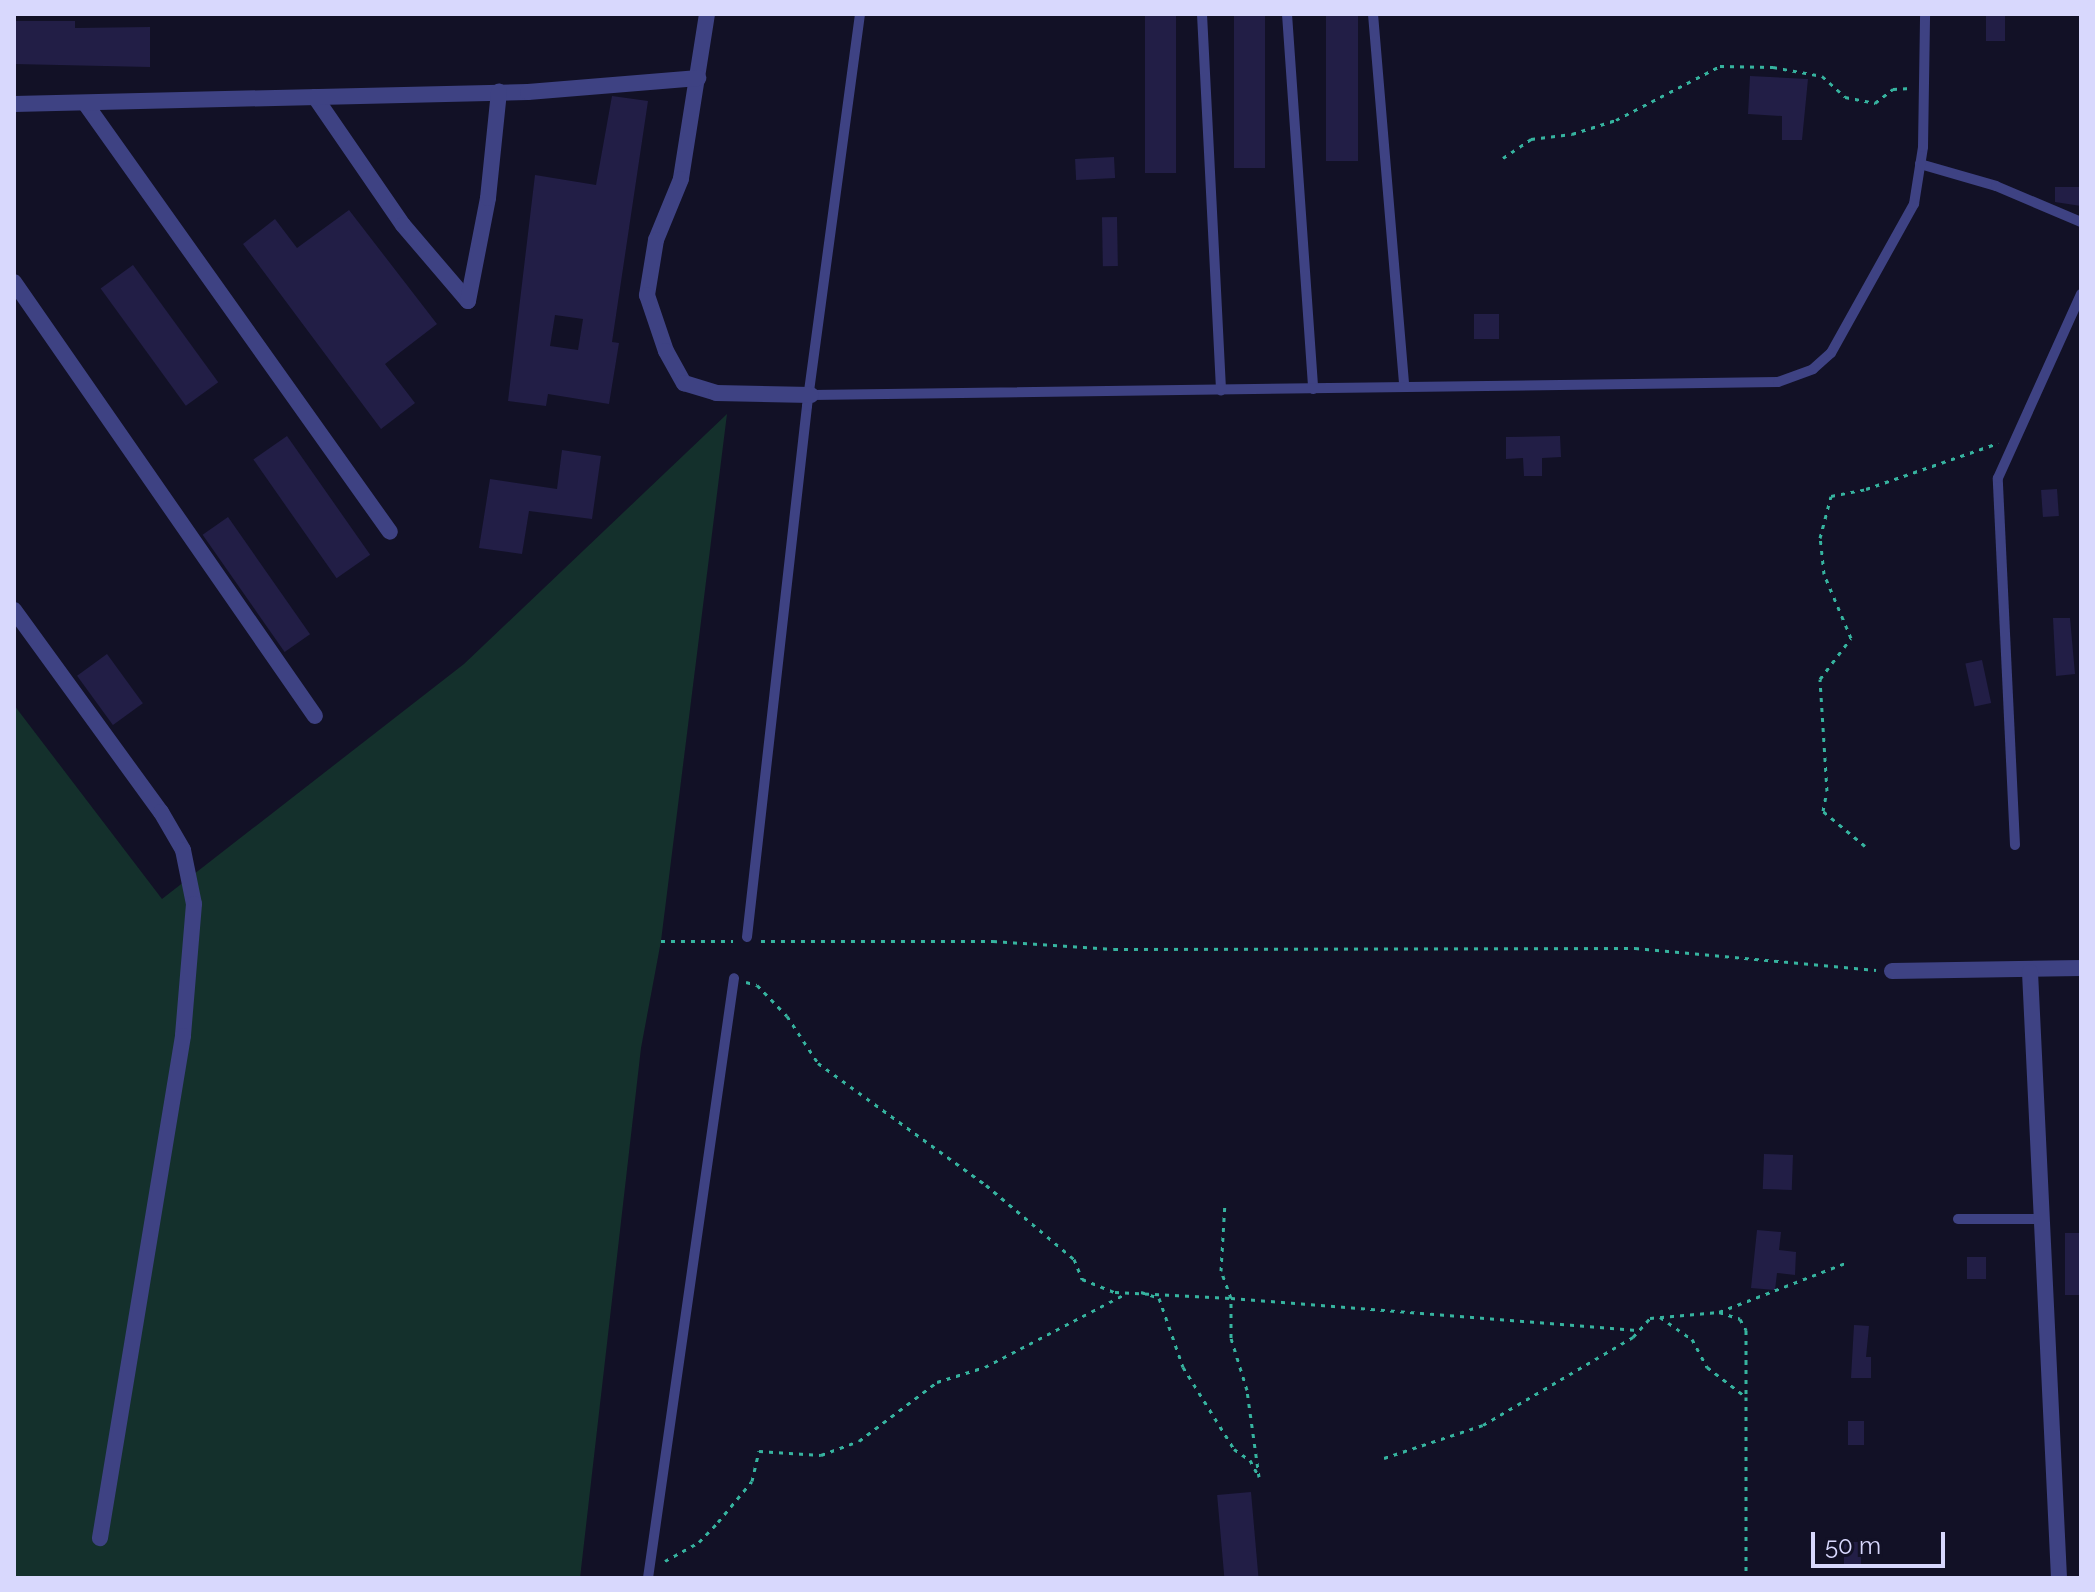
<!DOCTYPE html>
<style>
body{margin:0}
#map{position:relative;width:2095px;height:1592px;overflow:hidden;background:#121126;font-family:Raleway,sans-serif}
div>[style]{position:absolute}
.green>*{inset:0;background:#14302c}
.building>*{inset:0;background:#221e46;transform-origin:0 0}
.path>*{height:3px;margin-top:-1.5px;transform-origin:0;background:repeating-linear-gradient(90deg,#36b39f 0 4px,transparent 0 10px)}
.service>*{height:10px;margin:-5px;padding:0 5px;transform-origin:5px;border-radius:5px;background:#3e4283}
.minor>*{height:16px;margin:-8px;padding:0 8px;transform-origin:8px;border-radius:8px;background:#3e4283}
span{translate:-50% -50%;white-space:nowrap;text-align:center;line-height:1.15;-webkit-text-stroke:7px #121126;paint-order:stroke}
.frame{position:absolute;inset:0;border:16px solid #d8d8fd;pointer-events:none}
.scale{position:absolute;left:1811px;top:1532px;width:134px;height:36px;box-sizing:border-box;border:4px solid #d8d8fd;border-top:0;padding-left:10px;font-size:24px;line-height:28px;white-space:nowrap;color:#d8d8fd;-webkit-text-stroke:6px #121126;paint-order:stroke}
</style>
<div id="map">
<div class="green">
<div style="clip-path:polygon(727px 414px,661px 941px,641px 1048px,580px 1578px,14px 1578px,14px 705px,162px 899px,464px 664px)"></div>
</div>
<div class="building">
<div style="left:1145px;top:14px;width:31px;height:159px"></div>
<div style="left:1234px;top:14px;width:31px;height:154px"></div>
<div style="left:1326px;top:14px;width:32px;height:147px"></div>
<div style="left:1986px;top:14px;width:19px;height:27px"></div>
<div style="clip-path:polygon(14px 21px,75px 21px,75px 28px,150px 27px,150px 67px,14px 64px)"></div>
<div style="clip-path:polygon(1750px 76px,1808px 79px,1802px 140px,1782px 140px,1782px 116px,1748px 114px)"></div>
<div style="clip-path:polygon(evenodd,612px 96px,648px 101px,612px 342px,619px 343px,609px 404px,548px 394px,546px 406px,508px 401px,535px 175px,596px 185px,612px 96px,555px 315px,583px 319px,578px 350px,550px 346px,555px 315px)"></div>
<div style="left:1114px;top:157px;width:21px;height:39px;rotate:87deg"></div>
<div style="clip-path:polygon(2055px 187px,2081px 187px,2081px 206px,2055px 202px)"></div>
<div style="clip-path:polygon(349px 210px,437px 324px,385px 364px,415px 403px,381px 429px,243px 244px,275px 219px,297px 248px)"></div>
<div style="left:1117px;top:217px;width:49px;height:15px;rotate:89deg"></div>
<div style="left:133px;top:265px;width:145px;height:40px;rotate:54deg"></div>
<div style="left:1474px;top:314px;width:25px;height:25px"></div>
<div style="left:287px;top:436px;width:145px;height:41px;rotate:55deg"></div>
<div style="clip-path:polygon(1560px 436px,1561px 457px,1542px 458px,1542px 476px,1524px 476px,1523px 458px,1506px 459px,1506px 437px)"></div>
<div style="clip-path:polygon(562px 450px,601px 456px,592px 519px,529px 511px,522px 554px,479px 548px,490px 479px,557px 489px)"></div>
<div style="left:2057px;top:489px;width:27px;height:16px;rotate:86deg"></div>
<div style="left:228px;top:517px;width:143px;height:31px;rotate:55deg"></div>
<div style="clip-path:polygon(2053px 618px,2070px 618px,2075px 674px,2056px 676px)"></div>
<div style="left:107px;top:654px;width:61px;height:37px;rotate:54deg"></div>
<div style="left:1982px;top:660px;width:44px;height:17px;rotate:78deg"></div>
<div style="left:1764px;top:1154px;width:29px;height:35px;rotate:2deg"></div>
<div style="clip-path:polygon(1757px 1230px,1781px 1232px,1779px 1250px,1796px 1252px,1795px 1275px,1777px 1273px,1775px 1290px,1751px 1288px)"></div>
<div style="left:2065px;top:1233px;width:16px;height:62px"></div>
<div style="left:1986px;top:1257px;width:22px;height:19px;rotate:90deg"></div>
<div style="clip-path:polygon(1854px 1325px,1869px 1326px,1866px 1357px,1871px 1357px,1871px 1378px,1851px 1378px)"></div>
<div style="left:1848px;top:1421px;width:16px;height:24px"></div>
<div style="left:1251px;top:1492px;width:86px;height:34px;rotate:85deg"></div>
<div style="left:1844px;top:1542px;width:17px;height:25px"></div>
</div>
<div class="path">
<div style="left:1503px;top:158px;width:34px;rotate:-34deg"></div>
<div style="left:1531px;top:139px;width:41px;rotate:-7deg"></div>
<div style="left:1572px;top:134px;width:46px;rotate:-17.7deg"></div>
<div style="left:1616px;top:120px;width:117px;rotate:-27.4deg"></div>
<div style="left:1720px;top:66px;width:53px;rotate:1.1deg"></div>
<div style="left:1773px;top:67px;width:50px;rotate:10.4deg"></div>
<div style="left:1822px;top:76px;width:31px;rotate:42deg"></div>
<div style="left:1845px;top:97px;width:31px;rotate:11deg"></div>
<div style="left:1875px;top:103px;width:23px;rotate:-38deg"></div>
<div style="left:1893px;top:89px;width:18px;rotate:-3deg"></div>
<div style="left:1865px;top:846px;width:55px;rotate:-140.2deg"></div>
<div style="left:1823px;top:811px;width:20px;rotate:-79deg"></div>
<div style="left:1827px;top:791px;width:112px;rotate:-93.6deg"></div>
<div style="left:1820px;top:679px;width:51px;rotate:-52.9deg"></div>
<div style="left:1851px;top:638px;width:69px;rotate:-112.9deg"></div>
<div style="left:1824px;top:574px;width:36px;rotate:-96deg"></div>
<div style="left:1820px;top:538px;width:43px;rotate:-75.3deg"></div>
<div style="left:1831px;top:496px;width:36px;rotate:-11deg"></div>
<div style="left:1866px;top:489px;width:140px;rotate:-19.2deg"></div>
<div style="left:661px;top:941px;width:72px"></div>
<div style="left:761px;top:941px;width:232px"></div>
<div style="left:993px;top:941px;width:121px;rotate:3.8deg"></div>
<div style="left:1114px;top:949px;width:521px;rotate:-0.11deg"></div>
<div style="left:1635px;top:948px;width:242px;rotate:5.2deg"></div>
<div style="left:746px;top:982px;width:11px;rotate:15deg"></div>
<div style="left:757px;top:985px;width:43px;rotate:45.9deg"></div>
<div style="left:787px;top:1016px;width:56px;rotate:56.6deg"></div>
<div style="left:818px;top:1063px;width:208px;rotate:36deg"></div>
<div style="left:986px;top:1185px;width:115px;rotate:40.1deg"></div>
<div style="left:1074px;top:1259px;width:22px;rotate:68deg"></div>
<div style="left:1082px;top:1279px;width:35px;rotate:22deg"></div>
<div style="left:1115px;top:1292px;width:116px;rotate:3deg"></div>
<div style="left:1231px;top:1298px;width:29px;rotate:-110deg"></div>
<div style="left:1221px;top:1271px;width:69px;rotate:-86.7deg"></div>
<div style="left:1141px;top:1292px;width:19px;rotate:18deg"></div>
<div style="left:1159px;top:1298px;width:73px;rotate:70.8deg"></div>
<div style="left:1183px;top:1367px;width:97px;rotate:58.1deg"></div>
<div style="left:1234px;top:1449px;width:19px;rotate:35deg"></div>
<div style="left:1250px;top:1460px;width:19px;rotate:62deg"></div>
<div style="left:1259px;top:1477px;width:88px;rotate:-97.9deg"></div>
<div style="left:1247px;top:1390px;width:54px;rotate:-107.1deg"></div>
<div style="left:1231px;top:1338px;width:40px;rotate:-90deg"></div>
<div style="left:1231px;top:1298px;width:410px;rotate:4.5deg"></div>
<div style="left:1719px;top:1312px;width:22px;rotate:18deg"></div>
<div style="left:1740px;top:1319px;width:13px;rotate:61deg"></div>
<div style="left:1746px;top:1330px;width:66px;rotate:90deg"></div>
<div style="left:1660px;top:1317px;width:39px;rotate:35deg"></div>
<div style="left:1692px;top:1339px;width:32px;rotate:62deg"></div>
<div style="left:1707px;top:1367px;width:49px;rotate:37.6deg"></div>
<div style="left:1746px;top:1397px;width:181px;rotate:90deg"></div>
<div style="left:1384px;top:1458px;width:104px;rotate:-18.4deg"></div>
<div style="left:1483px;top:1425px;width:174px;rotate:-30.4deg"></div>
<div style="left:1633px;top:1337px;width:25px;rotate:-48deg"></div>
<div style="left:1650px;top:1318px;width:69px;rotate:-5deg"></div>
<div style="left:1719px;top:1312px;width:138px;rotate:-21.2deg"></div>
<div style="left:665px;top:1561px;width:39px;rotate:-29deg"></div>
<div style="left:699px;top:1542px;width:28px;rotate:-46deg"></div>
<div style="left:718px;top:1522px;width:53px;rotate:-50.3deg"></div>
<div style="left:752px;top:1481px;width:31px;rotate:-77deg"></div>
<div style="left:759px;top:1451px;width:62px;rotate:3.7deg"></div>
<div style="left:821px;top:1455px;width:40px;rotate:-20.2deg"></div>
<div style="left:859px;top:1441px;width:98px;rotate:-37.1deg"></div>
<div style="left:937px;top:1382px;width:50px;rotate:-17.4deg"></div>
<div style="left:985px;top:1367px;width:158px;rotate:-27.5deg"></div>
</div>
<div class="service">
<div style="left:1202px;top:14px;width:377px;rotate:87.1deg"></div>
<div style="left:1287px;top:14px;width:376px;rotate:86deg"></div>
<div style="left:1373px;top:14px;width:374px;rotate:85.2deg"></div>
<div style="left:1920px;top:164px;width:79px;rotate:16.1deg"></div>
<div style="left:1996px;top:186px;width:92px;rotate:23deg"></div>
<div style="left:811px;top:395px;width:967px;rotate:-0.77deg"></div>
<div style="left:1778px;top:382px;width:37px;rotate:-20deg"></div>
<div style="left:1813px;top:369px;width:24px;rotate:-42deg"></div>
<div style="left:1831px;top:353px;width:171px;rotate:-60.9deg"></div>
<div style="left:1914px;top:204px;width:58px;rotate:-81deg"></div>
<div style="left:1923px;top:147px;width:133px;rotate:-89.1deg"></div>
<div style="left:2015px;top:845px;width:367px;rotate:-92.7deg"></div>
<div style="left:1998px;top:478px;width:202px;rotate:-65.7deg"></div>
<div style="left:747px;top:937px;width:534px;rotate:-83.55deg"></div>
<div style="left:807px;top:406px;width:396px;rotate:-82.3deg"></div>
<div style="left:1958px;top:1219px;width:82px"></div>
<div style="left:648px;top:1578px;width:606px;rotate:-81.84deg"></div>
</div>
<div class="minor">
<div style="left:707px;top:14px;width:167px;rotate:99deg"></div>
<div style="left:681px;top:179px;width:66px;rotate:112.3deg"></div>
<div style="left:656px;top:240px;width:56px;rotate:99.3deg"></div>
<div style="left:647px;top:295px;width:59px;rotate:71.3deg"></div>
<div style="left:666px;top:351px;width:37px;rotate:61deg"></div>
<div style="left:684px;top:383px;width:34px;rotate:17deg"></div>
<div style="left:716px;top:393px;width:95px;rotate:1.2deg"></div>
<div style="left:315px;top:97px;width:155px;rotate:55.5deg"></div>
<div style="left:403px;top:225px;width:100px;rotate:49.5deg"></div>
<div style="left:85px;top:103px;width:526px;rotate:54.59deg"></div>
<div style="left:14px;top:104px;width:514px;rotate:-1.34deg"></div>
<div style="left:528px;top:92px;width:171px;rotate:-4.7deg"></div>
<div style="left:14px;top:282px;width:528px;rotate:55.26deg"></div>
<div style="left:468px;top:301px;width:105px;rotate:-79deg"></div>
<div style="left:488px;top:198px;width:107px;rotate:-84.1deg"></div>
<div style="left:14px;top:610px;width:250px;rotate:54deg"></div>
<div style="left:161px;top:812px;width:44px;rotate:59.9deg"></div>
<div style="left:183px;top:850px;width:55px;rotate:78.5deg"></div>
<div style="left:194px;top:904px;width:132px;rotate:94.8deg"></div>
<div style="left:183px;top:1036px;width:509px;rotate:99.39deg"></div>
<div style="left:1892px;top:971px;width:189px;rotate:-0.9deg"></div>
<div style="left:2030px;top:972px;width:607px;rotate:87.26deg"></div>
</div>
<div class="frame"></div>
<div class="scale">50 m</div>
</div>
